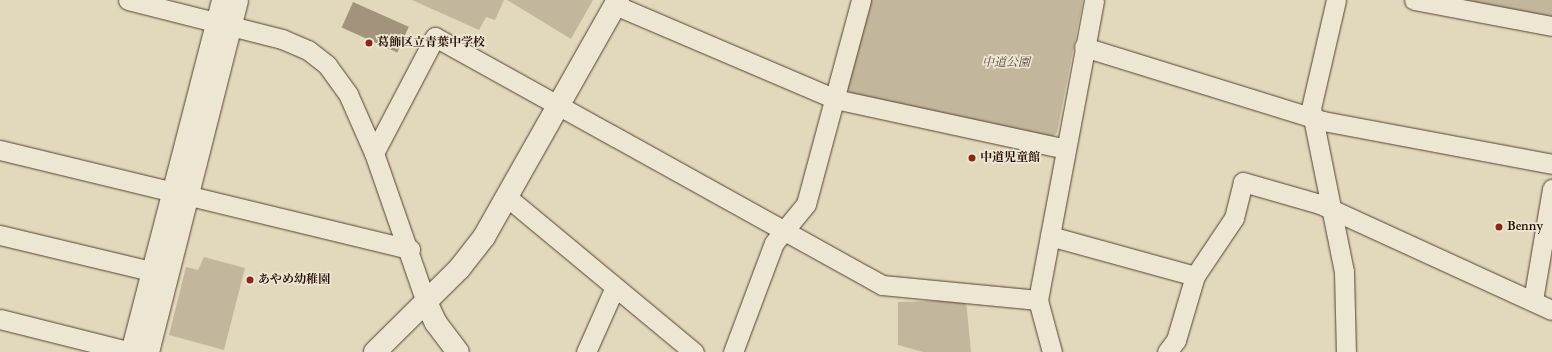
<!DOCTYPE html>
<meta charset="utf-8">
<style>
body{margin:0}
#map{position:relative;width:1552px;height:352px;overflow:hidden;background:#e2d8bc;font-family:Cardo,"Noto Serif JP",serif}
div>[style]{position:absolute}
.green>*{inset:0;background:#c2b69c}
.water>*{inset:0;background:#a2947c;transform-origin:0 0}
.roads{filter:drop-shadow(0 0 1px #56412f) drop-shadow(0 0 1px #56412f)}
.street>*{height:19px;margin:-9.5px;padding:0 9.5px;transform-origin:9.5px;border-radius:9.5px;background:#ece6d3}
.secondary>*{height:22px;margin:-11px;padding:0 11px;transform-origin:11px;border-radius:11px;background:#ece6d3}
.dots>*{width:11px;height:11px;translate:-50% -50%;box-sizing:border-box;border:2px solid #ece6d3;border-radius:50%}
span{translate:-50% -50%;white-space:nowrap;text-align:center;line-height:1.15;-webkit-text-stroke:3.5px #ece6d3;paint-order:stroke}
.poi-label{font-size:12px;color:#270f00;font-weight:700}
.left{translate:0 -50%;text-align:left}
.park-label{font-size:12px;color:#5d4937;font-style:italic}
</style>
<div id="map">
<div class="green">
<div style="clip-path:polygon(412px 0,504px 0,495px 20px,486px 17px,479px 30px)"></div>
<div style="clip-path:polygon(507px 0,593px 0,571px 39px)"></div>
<div style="clip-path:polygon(869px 0,1083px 0,1057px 133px,1050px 138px,851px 94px,846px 87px)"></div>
<div style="clip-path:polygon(1442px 0,1552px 0,1552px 21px)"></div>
<div style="clip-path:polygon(204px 257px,245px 268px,224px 350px,169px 335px,186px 267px,198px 270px)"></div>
<div style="clip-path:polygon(966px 300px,971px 352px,923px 352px,898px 345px,898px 302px)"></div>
</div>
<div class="water">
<div style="left:353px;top:2px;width:61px;height:28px;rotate:24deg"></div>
</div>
<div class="roads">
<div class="street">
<div style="left:128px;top:0;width:159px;rotate:14.2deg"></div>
<div style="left:282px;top:39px;width:28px;rotate:23deg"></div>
<div style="left:308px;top:50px;width:24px;rotate:38deg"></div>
<div style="left:327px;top:65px;width:36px;rotate:54deg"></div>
<div style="left:348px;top:94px;width:64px;rotate:66.2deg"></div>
<div style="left:374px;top:153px;width:158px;rotate:70.8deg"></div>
<div style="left:1336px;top:0;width:111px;rotate:103deg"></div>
<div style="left:1311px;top:108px;width:167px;rotate:78.6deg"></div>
<div style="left:1344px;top:272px;width:80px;rotate:88.6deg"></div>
<div style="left:1414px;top:0;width:140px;rotate:10.7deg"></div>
<div style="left:615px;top:5px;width:239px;rotate:23.1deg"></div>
<div style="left:835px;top:99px;width:236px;rotate:12.2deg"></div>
<div style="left:1084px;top:47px;width:250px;rotate:17.2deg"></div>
<div style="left:1323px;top:121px;width:233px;rotate:10.6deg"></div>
<div style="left:0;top:150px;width:422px;rotate:13.6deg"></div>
<div style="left:374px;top:153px;width:131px;rotate:-62.3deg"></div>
<div style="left:435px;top:37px;width:511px;rotate:29.02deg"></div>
<div style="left:882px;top:285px;width:157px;rotate:5.5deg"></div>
<div style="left:507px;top:197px;width:243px;rotate:39.7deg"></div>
<div style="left:0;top:235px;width:169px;rotate:13.4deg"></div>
<div style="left:1050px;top:236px;width:150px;rotate:15.4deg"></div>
<div style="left:1533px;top:300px;width:113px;rotate:-80.3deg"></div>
<div style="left:0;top:319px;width:135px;rotate:14.1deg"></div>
<div style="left:130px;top:352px;width:364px;rotate:-75.5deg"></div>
<div style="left:149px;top:352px;width:363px;rotate:-75.8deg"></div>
<div style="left:586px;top:352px;width:71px;rotate:-66deg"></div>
<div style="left:733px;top:352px;width:116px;rotate:-69.4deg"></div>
<div style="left:774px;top:243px;width:50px;rotate:-50.6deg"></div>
<div style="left:806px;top:204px;width:211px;rotate:-74.9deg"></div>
<div style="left:1052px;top:352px;width:54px;rotate:-105.1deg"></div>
<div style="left:1038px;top:300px;width:305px;rotate:-79.4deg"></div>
<div style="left:1167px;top:352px;width:15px;rotate:-53deg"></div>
<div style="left:1176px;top:340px;width:67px;rotate:-73.5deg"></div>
<div style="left:1195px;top:276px;width:70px;rotate:-56.1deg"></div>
<div style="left:1234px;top:218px;width:37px;rotate:-76deg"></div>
<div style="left:1243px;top:182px;width:80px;rotate:15.9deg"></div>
<div style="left:1320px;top:204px;width:255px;rotate:24.6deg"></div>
</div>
<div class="secondary">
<div style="left:426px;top:302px;width:23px;rotate:65deg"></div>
<div style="left:436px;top:323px;width:36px;rotate:53deg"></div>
<div style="left:375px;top:352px;width:118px;rotate:-44.7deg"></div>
<div style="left:459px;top:269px;width:41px;rotate:-52deg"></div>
<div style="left:484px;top:237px;width:272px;rotate:-60.5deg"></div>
</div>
</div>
<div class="dots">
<div style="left:369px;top:43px;background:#8f2418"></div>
<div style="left:972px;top:158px;background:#8f2418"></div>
<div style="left:1499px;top:227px;background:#8f2418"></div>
<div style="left:250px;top:280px;background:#8f2418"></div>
</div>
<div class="poi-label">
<span class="left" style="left:377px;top:43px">葛飾区立青葉中学校</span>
<span class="left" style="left:980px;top:158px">中道児童館</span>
<span class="left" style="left:1507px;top:227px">Benny</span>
<span class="left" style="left:258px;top:280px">あやめ幼稚園</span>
</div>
<div class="park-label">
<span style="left:1006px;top:63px">中道公園</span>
</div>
</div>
